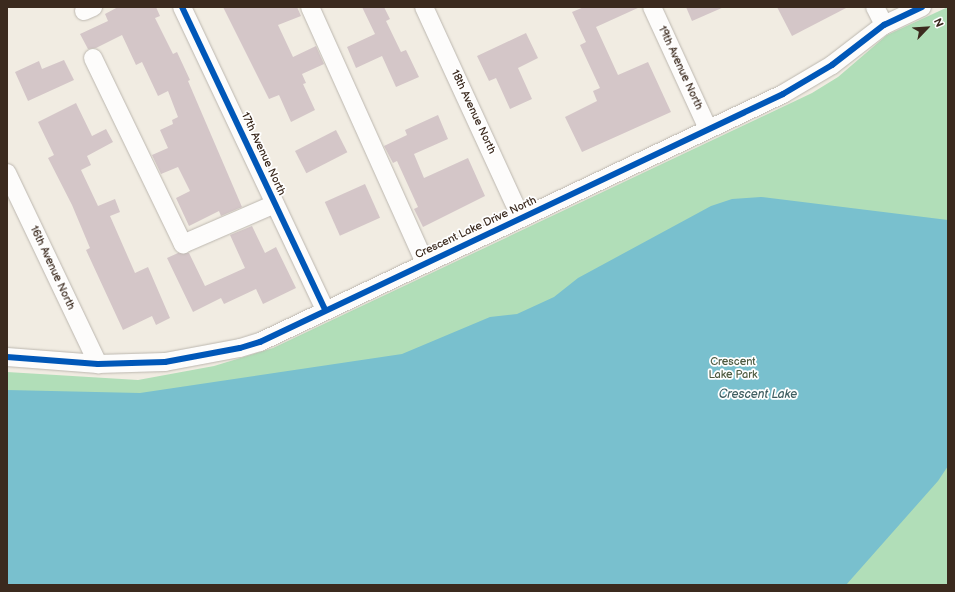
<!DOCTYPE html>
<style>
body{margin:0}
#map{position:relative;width:955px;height:592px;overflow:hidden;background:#f1ece2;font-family:"Balsamiq Sans",sans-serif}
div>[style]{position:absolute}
.green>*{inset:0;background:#b1deb8}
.water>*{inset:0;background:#79c0ce}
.building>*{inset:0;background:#d4c6c8;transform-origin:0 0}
.roads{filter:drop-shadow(0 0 1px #bcb7af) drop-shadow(0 0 1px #bcb7af)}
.minor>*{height:18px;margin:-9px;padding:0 9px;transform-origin:9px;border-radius:9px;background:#fdfcfb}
.cycleway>*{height:6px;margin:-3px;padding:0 3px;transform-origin:3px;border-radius:3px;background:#0057b8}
span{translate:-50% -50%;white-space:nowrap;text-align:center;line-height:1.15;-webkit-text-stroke:3.5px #fff;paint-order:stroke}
.street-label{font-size:11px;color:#3b2a1e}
.park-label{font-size:11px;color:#4f5c42}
.water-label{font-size:12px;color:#3f5e61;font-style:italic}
.frame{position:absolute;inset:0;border:8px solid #3b2a1e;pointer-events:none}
.north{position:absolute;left:907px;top:8px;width:40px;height:40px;-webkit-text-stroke:3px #fff;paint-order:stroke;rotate:65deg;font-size:11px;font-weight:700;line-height:16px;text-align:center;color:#3b2a1e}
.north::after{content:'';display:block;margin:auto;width:14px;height:18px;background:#3b2a1e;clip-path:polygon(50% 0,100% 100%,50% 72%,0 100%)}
</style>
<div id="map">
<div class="green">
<div style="clip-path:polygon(948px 7px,948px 585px,7px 585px,7px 372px,138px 380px,214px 366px,273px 348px,812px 93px,838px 77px,887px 35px)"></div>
</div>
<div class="water">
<div style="clip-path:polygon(761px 197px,948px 220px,948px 466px,938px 481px,846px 585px,7px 585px,7px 390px,140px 393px,402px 354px,490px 317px,517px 314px,554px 297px,578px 278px,711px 206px,732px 199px)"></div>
</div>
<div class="building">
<div style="clip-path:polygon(118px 7px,156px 7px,160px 16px,155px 18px,173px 54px,177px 52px,190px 80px,188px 81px,242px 207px,221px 216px,219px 211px,189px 226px,176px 198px,190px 191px,178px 167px,161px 174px,152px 155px,168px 148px,160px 130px,173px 124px,172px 120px,178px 117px,168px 91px,158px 96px,142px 62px,136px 65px,122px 35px,96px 48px,88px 49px,80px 34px,108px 21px,105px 14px)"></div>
<div style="clip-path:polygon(223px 7px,297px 7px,301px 16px,278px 25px,293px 57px,316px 46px,324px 64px,302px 74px,306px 83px,303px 84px,315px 110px,291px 122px,279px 95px,269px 99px)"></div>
<div style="clip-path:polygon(362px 7px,384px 7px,390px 19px,386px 21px,401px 52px,406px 50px,419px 77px,396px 87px,382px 56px,356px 68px,347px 47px,375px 34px)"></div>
<div style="clip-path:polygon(584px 7px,640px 7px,596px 27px,618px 75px,648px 62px,671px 112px,582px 152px,565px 117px,597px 101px,593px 91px,600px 88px,580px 45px,586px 42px,572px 12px)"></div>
<div style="clip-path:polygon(686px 7px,724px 7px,692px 21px)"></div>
<div style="clip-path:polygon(777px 7px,848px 7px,792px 36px)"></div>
<div style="clip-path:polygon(526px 33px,538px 58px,518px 68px,532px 99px,510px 109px,496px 78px,489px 81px,477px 56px)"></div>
<div style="clip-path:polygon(64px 60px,74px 80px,28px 101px,15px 72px,39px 61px,42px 69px)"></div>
<div style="clip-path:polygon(76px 103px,92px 136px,106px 129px,113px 142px,87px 156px,91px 165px,81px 170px,98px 206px,115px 199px,120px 212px,110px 216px,135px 273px,148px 267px,170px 318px,156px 325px,152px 316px,123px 330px,86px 250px,90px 248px,72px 205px,48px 158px,54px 155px,38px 122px)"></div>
<div style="clip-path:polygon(438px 115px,448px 139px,414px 154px,424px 178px,468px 158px,485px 196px,423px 227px,414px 209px,418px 207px,397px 161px,393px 163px,384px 146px,407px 135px,405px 130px)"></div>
<div style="left:336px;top:130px;width:25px;height:46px;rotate:63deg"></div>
<div style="left:365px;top:184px;width:37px;height:44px;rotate:66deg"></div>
<div style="clip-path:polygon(252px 226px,265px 253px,276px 247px,296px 288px,263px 304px,256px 289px,224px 304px,221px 298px,193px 312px,167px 258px,178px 253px,189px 253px,205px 286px,245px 268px,230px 235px)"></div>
</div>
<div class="roads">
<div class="minor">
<div style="left:182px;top:7px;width:335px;rotate:64.7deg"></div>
<div style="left:310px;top:7px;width:281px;rotate:65.8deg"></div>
<div style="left:424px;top:7px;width:232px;rotate:65.3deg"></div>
<div style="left:652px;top:7px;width:134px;rotate:65.3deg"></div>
<div style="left:875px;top:7px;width:20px;rotate:63deg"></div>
<div style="left:84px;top:11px;width:10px;rotate:-24deg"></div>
<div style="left:93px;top:58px;width:207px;rotate:64.2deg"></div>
<div style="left:183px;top:244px;width:100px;rotate:-23.5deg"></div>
<div style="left:7px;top:173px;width:212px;rotate:64.5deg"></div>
<div style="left:7px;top:357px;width:91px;rotate:4.4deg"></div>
<div style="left:98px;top:364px;width:67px;rotate:-1.7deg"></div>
<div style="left:165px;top:362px;width:76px;rotate:-10.6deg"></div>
<div style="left:240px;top:348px;width:21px;rotate:-17deg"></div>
<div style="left:260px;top:342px;width:579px;rotate:-25.37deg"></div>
<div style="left:783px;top:94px;width:57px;rotate:-30.6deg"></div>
<div style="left:832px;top:65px;width:66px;rotate:-37.6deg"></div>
<div style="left:884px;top:25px;width:42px;rotate:-25.3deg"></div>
</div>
</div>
<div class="cycleway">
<div style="left:182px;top:7px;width:335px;rotate:64.7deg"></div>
<div style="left:7px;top:357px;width:91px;rotate:4.4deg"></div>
<div style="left:98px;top:364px;width:67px;rotate:-1.7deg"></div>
<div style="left:165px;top:362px;width:76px;rotate:-10.6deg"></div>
<div style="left:240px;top:348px;width:21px;rotate:-17deg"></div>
<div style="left:260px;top:342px;width:579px;rotate:-25.37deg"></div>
<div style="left:783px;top:94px;width:57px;rotate:-30.6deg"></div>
<div style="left:832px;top:65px;width:66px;rotate:-37.6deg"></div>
<div style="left:884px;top:25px;width:42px;rotate:-25.3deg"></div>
</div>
<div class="street-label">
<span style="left:680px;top:68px;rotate:65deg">19th Avenue North</span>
<span style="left:473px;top:112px;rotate:65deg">18th Avenue North</span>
<span style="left:263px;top:154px;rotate:65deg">17th Avenue North</span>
<span style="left:476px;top:228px;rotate:-25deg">Crescent Lake Drive North</span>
<span style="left:52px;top:268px;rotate:65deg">16th Avenue North</span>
</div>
<div class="park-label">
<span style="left:733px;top:369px">Crescent<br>Lake Park</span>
</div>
<div class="water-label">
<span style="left:758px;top:395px">Crescent Lake</span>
</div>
<div class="frame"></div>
<div class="north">N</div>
</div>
